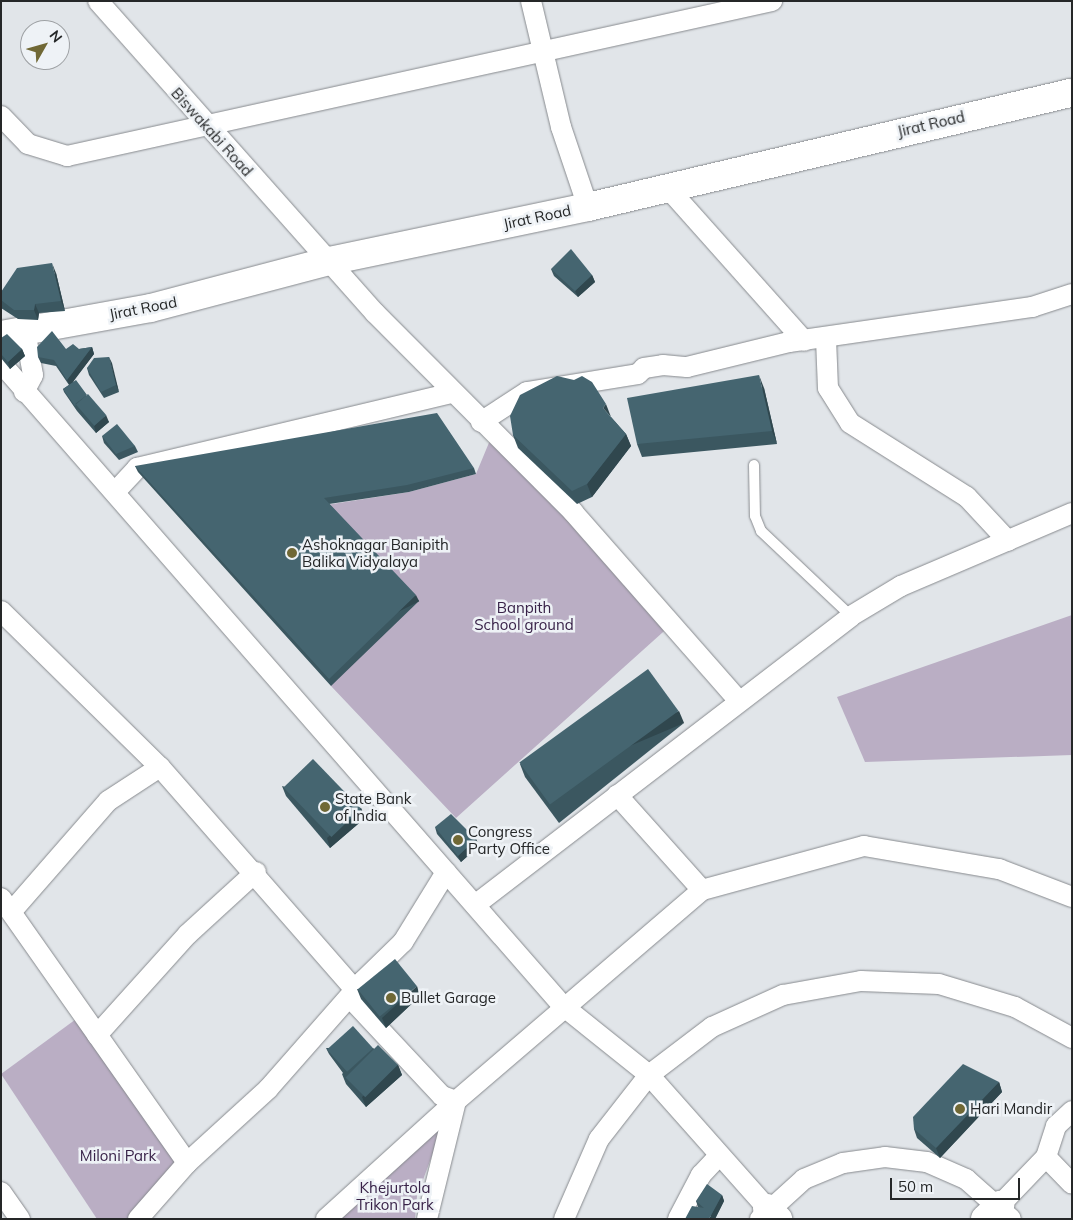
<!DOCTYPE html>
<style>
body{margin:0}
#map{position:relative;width:1073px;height:1220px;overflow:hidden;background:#e1e5e9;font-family:Mulish,sans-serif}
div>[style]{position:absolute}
.green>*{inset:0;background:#baaec4}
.roads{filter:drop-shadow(0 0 1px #878a8e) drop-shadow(0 0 1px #878a8e)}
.lane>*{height:10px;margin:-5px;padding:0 5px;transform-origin:5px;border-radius:5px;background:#fff}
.street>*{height:20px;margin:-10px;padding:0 10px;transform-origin:10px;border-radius:10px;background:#fff}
.secondary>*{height:28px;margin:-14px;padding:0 14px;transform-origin:14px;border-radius:14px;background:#fff}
.primary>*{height:28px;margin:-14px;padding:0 14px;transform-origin:14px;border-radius:14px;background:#fff}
.wall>*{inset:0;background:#3b5760}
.shaded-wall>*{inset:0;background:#30474e;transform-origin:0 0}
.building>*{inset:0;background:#456570;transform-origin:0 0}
.dots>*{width:14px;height:14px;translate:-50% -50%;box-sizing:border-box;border:2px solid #eef2f6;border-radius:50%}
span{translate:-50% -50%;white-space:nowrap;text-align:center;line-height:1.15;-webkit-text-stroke:5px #eef2f6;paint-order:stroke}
.street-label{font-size:15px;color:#252728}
.poi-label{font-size:15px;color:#252728}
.left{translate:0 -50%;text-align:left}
.park-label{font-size:15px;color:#382248}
.frame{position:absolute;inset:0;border:2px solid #252728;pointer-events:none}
.north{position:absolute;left:20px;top:20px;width:50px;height:50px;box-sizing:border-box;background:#eef2f6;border:1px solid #9ea1a4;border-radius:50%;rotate:52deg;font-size:14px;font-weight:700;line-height:20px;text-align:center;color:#252728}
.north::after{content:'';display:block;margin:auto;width:18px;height:22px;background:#706835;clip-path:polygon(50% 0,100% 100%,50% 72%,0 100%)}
.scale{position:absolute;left:890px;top:1178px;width:130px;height:22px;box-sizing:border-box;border:2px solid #252728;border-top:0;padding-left:6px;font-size:15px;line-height:18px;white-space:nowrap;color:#252728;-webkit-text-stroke:4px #eef2f6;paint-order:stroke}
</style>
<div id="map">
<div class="green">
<div style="clip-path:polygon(493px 433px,672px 624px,456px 818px,331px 686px,326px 505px,409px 492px,476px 474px)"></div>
<div style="clip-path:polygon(1072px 615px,1072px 755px,865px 762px,837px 697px)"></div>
<div style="clip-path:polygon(83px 1014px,187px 1163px,141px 1219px,97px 1219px,1px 1074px)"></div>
<div style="clip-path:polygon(446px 1118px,417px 1196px,415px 1219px,335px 1219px)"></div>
</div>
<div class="roads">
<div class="lane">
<div style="left:754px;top:465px;width:51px;rotate:88.9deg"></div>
<div style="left:755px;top:516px;width:16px;rotate:68deg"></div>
<div style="left:761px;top:531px;width:124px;rotate:43.4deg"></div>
</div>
<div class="street">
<div style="left:98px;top:1px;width:417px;rotate:48.4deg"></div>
<div style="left:375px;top:313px;width:281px;rotate:45.1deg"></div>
<div style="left:573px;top:512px;width:250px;rotate:48.7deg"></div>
<div style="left:531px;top:1px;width:130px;rotate:76.6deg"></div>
<div style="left:561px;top:127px;width:84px;rotate:71.4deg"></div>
<div style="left:1px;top:116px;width:39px;rotate:46deg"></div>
<div style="left:28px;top:144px;width:41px;rotate:17.1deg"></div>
<div style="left:67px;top:156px;width:722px;rotate:-12.4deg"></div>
<div style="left:667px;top:187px;width:206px;rotate:48.3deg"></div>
<div style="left:826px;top:339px;width:49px;rotate:87.7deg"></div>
<div style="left:828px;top:388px;width:41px;rotate:57.8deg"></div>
<div style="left:850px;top:423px;width:138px;rotate:32.3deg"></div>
<div style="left:967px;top:497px;width:60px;rotate:47deg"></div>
<div style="left:1px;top:363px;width:854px;rotate:48.85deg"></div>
<div style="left:563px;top:1006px;width:110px;rotate:38.7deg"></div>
<div style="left:649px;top:1075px;width:178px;rotate:48.4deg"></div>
<div style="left:24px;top:392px;width:19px;rotate:-62deg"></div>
<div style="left:33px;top:375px;width:46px;rotate:-100.1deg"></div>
<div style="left:481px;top:422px;width:55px;rotate:-33.1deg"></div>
<div style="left:527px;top:392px;width:112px;rotate:-9.2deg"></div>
<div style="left:638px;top:374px;width:8px;rotate:-45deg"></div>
<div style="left:644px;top:368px;width:19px;rotate:-9deg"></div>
<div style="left:663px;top:365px;width:24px;rotate:5deg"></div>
<div style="left:687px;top:367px;width:105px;rotate:-13.8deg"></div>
<div style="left:789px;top:342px;width:246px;rotate:-8.2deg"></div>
<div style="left:1032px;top:307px;width:42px;rotate:-18deg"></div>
<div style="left:115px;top:492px;width:33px;rotate:-47deg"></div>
<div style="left:137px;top:468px;width:323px;rotate:-13.4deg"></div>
<div style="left:1px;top:611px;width:223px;rotate:44.5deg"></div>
<div style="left:160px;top:767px;width:62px;rotate:146.8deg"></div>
<div style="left:108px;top:801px;width:147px;rotate:131.1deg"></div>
<div style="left:160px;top:767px;width:296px;rotate:48.8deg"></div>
<div style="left:355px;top:990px;width:13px;rotate:90deg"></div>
<div style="left:355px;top:1003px;width:127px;rotate:46.9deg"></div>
<div style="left:442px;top:1096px;width:15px;rotate:20deg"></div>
<div style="left:617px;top:795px;width:127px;rotate:48.2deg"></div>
<div style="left:1px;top:898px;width:324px;rotate:54.9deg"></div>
<div style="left:475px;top:905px;width:474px;rotate:-37.5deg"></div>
<div style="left:851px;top:616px;width:58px;rotate:-31deg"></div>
<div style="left:901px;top:586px;width:186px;rotate:-23.1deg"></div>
<div style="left:97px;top:1035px;width:136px;rotate:-48deg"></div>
<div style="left:188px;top:934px;width:92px;rotate:-42.4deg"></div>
<div style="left:1046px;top:1157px;width:37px;rotate:46deg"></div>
<div style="left:1px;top:1192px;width:33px;rotate:55deg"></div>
<div style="left:1000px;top:1205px;width:66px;rotate:-46.2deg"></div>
<div style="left:1046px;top:1157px;width:33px;rotate:-72deg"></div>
<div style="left:1056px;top:1126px;width:22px;rotate:-43deg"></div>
<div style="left:138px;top:1219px;width:74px;rotate:-48.8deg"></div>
<div style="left:187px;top:1163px;width:110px;rotate:-42.4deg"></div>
<div style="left:268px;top:1089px;width:144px;rotate:-48.7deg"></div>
<div style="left:363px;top:981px;width:56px;rotate:-44.3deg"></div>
<div style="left:403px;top:942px;width:82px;rotate:-58.4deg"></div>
<div style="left:326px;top:1219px;width:176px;rotate:-42.2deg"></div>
<div style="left:427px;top:1219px;width:122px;rotate:-76.2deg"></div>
<div style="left:456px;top:1101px;width:324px;rotate:-40.6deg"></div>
<div style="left:702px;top:890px;width:168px;rotate:-15.2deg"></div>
<div style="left:864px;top:846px;width:137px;rotate:9.7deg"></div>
<div style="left:999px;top:869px;width:78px;rotate:21deg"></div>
<div style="left:564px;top:1219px;width:87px;rotate:-66.4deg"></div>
<div style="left:599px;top:1139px;width:81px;rotate:-52deg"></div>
<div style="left:649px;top:1075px;width:79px;rotate:-37.3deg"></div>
<div style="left:712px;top:1027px;width:78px;rotate:-24.3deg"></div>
<div style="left:783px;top:995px;width:79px;rotate:-10.2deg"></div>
<div style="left:861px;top:981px;width:78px;rotate:2.2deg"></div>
<div style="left:939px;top:984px;width:79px;rotate:16.8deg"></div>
<div style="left:1015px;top:1007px;width:65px;rotate:28.5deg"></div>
<div style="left:678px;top:1219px;width:50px;rotate:-62.4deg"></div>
<div style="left:701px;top:1175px;width:25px;rotate:-47deg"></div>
<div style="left:760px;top:1219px;width:59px;rotate:-42.3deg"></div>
<div style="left:804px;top:1179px;width:42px;rotate:-22.3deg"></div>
<div style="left:843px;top:1163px;width:42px;rotate:-8.1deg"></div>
<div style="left:885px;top:1157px;width:42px;rotate:6.8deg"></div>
<div style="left:927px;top:1162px;width:43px;rotate:23.6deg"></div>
<div style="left:966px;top:1179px;width:60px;rotate:41.6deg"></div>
</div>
<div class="secondary">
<div style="left:1px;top:335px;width:152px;rotate:-10.2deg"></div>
<div style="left:151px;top:308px;width:184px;rotate:-14.8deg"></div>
<div style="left:329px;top:261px;width:265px;rotate:-11.8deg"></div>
<div style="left:588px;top:207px;width:497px;rotate:-13.3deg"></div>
</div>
<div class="primary">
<div style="left:767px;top:1208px;width:16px;rotate:45deg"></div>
<div style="left:985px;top:1219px;width:21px;rotate:-43deg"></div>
</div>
</div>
<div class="wall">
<div style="clip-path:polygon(551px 269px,592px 275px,595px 282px,578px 297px,554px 276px)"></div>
<div style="clip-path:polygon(56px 273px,65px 311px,39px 313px,38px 320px,18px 319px,1px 308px,1px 292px)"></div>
<div style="clip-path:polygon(1px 338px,22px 349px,25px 356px,10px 369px,1px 358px)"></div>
<div style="clip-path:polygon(92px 347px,94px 354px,73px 381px,109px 422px,96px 433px,77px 411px,64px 392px,63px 389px,69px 385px,56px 366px,41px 363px,38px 357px,66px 349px,79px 349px)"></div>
<div style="clip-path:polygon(109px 357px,119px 392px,104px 398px,89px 375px,87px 368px)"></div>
<div style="clip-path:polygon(764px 388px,777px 444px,642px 457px,637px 444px)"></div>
<div style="clip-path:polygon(611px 417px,626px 434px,631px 446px,592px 497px,577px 504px,518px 448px,513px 435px)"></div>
<div style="clip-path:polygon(102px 436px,135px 446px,138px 452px,119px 460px,104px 443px)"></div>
<div style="clip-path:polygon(135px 466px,474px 468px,476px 474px,409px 492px,329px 504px,419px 601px,331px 686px,138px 472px)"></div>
<div style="clip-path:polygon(684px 723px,559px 823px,525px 777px,520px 764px)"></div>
<div style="clip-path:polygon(282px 786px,361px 808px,365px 818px,330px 848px,286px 796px)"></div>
<div style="clip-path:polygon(435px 827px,476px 839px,479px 846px,461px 862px,437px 834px)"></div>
<div style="clip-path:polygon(357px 989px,420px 996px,386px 1028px,361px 999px)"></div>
<div style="clip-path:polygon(326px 1048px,373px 1048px,398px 1065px,402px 1075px,366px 1107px,346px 1084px,342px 1074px,343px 1073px,329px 1054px)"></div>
<div style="clip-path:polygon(999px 1082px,1002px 1092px,940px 1158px,917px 1138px,914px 1129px)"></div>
<div style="clip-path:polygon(722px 1195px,724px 1201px,715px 1219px,698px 1207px,696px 1201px)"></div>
</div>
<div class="shaded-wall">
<div style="clip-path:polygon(52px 263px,56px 273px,65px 311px,61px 301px)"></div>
<div style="clip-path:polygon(592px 275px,595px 282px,578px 297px,575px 291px)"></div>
<div style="clip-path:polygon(35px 304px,39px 313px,38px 320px,34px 310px)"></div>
<div style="clip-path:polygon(92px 347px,94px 354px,70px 386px,67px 380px)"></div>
<div style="clip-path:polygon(22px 349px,25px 356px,10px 369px,8px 362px)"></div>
<div style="clip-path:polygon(109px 357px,112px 363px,119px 392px,116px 385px)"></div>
<div style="clip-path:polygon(759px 375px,764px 388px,777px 444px,772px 431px)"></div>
<div style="clip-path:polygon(606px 404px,611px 417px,603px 408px)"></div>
<div style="clip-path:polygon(106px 415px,109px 422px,96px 433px,94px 426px)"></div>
<div style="clip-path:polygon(626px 434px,631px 446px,592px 497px,587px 484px)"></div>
<div style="left:416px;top:595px;width:7px;height:121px;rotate:63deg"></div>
<div style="left:679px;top:711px;width:13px;height:159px;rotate:67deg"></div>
<div style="clip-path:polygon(361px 808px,365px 818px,330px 848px,327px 838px)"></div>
<div style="clip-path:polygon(476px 839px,479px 846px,461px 862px,458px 856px)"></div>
<div style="clip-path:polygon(417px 986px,420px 996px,386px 1028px,382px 1018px)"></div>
<div style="clip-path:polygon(398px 1065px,402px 1075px,366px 1107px,362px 1097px)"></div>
<div style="clip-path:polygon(999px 1082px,1002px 1092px,940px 1158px,936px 1148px)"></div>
<div style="clip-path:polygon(722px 1195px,724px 1201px,715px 1219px,709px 1219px)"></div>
</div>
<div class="building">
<div style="clip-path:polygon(571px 249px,592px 275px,575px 291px,551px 269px)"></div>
<div style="clip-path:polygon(52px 263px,61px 301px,35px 304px,34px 310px,14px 310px,1px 300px,1px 292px,17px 268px)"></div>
<div style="clip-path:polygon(52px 331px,66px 349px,73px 344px,79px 349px,92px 347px,67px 380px,54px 360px,38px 357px,37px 347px)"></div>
<div style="clip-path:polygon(7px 334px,22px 349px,8px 362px,1px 354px,1px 338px)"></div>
<div style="clip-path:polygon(109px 357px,116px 385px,101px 392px,87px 368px,94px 358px)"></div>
<div style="clip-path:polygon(759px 375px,772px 431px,637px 444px,627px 398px)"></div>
<div style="clip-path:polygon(557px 376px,574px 380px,582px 376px,592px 382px,606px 404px,603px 408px,626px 434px,587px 484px,572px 491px,513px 435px,510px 416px,520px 395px)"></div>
<div style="clip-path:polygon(76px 380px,87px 395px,75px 404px,76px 405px,75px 406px,63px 389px)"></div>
<div style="left:88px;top:394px;width:28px;height:16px;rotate:49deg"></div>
<div style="clip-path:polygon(437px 413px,474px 468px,407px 485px,324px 498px,416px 595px,329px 679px,135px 466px)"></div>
<div style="clip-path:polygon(117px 424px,135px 446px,116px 454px,102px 436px)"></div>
<div style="left:648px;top:669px;width:52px;height:159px;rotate:54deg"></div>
<div style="left:313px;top:759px;width:69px;height:41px;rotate:46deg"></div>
<div style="clip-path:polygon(451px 814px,476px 839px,458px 856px,435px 827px)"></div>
<div style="left:395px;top:959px;width:35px;height:48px;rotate:51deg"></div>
<div style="left:353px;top:1026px;width:30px;height:35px;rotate:48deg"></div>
<div style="left:378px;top:1045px;width:28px;height:46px;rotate:45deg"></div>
<div style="clip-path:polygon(963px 1064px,999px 1082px,936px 1148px,914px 1129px,913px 1117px)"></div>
<div style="clip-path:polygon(707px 1184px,722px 1195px,709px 1219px,685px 1219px,692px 1206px,704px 1208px,696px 1201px)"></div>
</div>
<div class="dots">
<div style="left:292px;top:553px;background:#706835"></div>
<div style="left:325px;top:807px;background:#706835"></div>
<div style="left:458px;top:840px;background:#706835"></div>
<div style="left:391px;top:998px;background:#706835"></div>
<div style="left:960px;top:1109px;background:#706835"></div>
</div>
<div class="street-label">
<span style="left:931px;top:124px;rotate:-13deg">Jirat Road</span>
<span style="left:212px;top:132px;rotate:48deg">Biswakabi Road</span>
<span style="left:537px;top:217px;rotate:-12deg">Jirat Road</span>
<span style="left:143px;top:308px;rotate:-11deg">Jirat Road</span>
</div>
<div class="poi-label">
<span class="left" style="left:302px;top:553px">Ashoknagar Banipith<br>Balika Vidyalaya</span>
<span class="left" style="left:335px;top:807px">State Bank<br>of India</span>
<span class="left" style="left:468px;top:840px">Congress<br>Party Office</span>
<span class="left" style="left:401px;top:998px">Bullet Garage</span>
<span class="left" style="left:970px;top:1109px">Hari Mandir</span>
</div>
<div class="park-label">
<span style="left:524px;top:616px">Banpith<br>School ground</span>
<span style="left:118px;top:1156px">Miloni Park</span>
<span style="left:395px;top:1196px">Khejurtola<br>Trikon Park</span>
</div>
<div class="frame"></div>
<div class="north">N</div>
<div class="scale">50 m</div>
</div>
